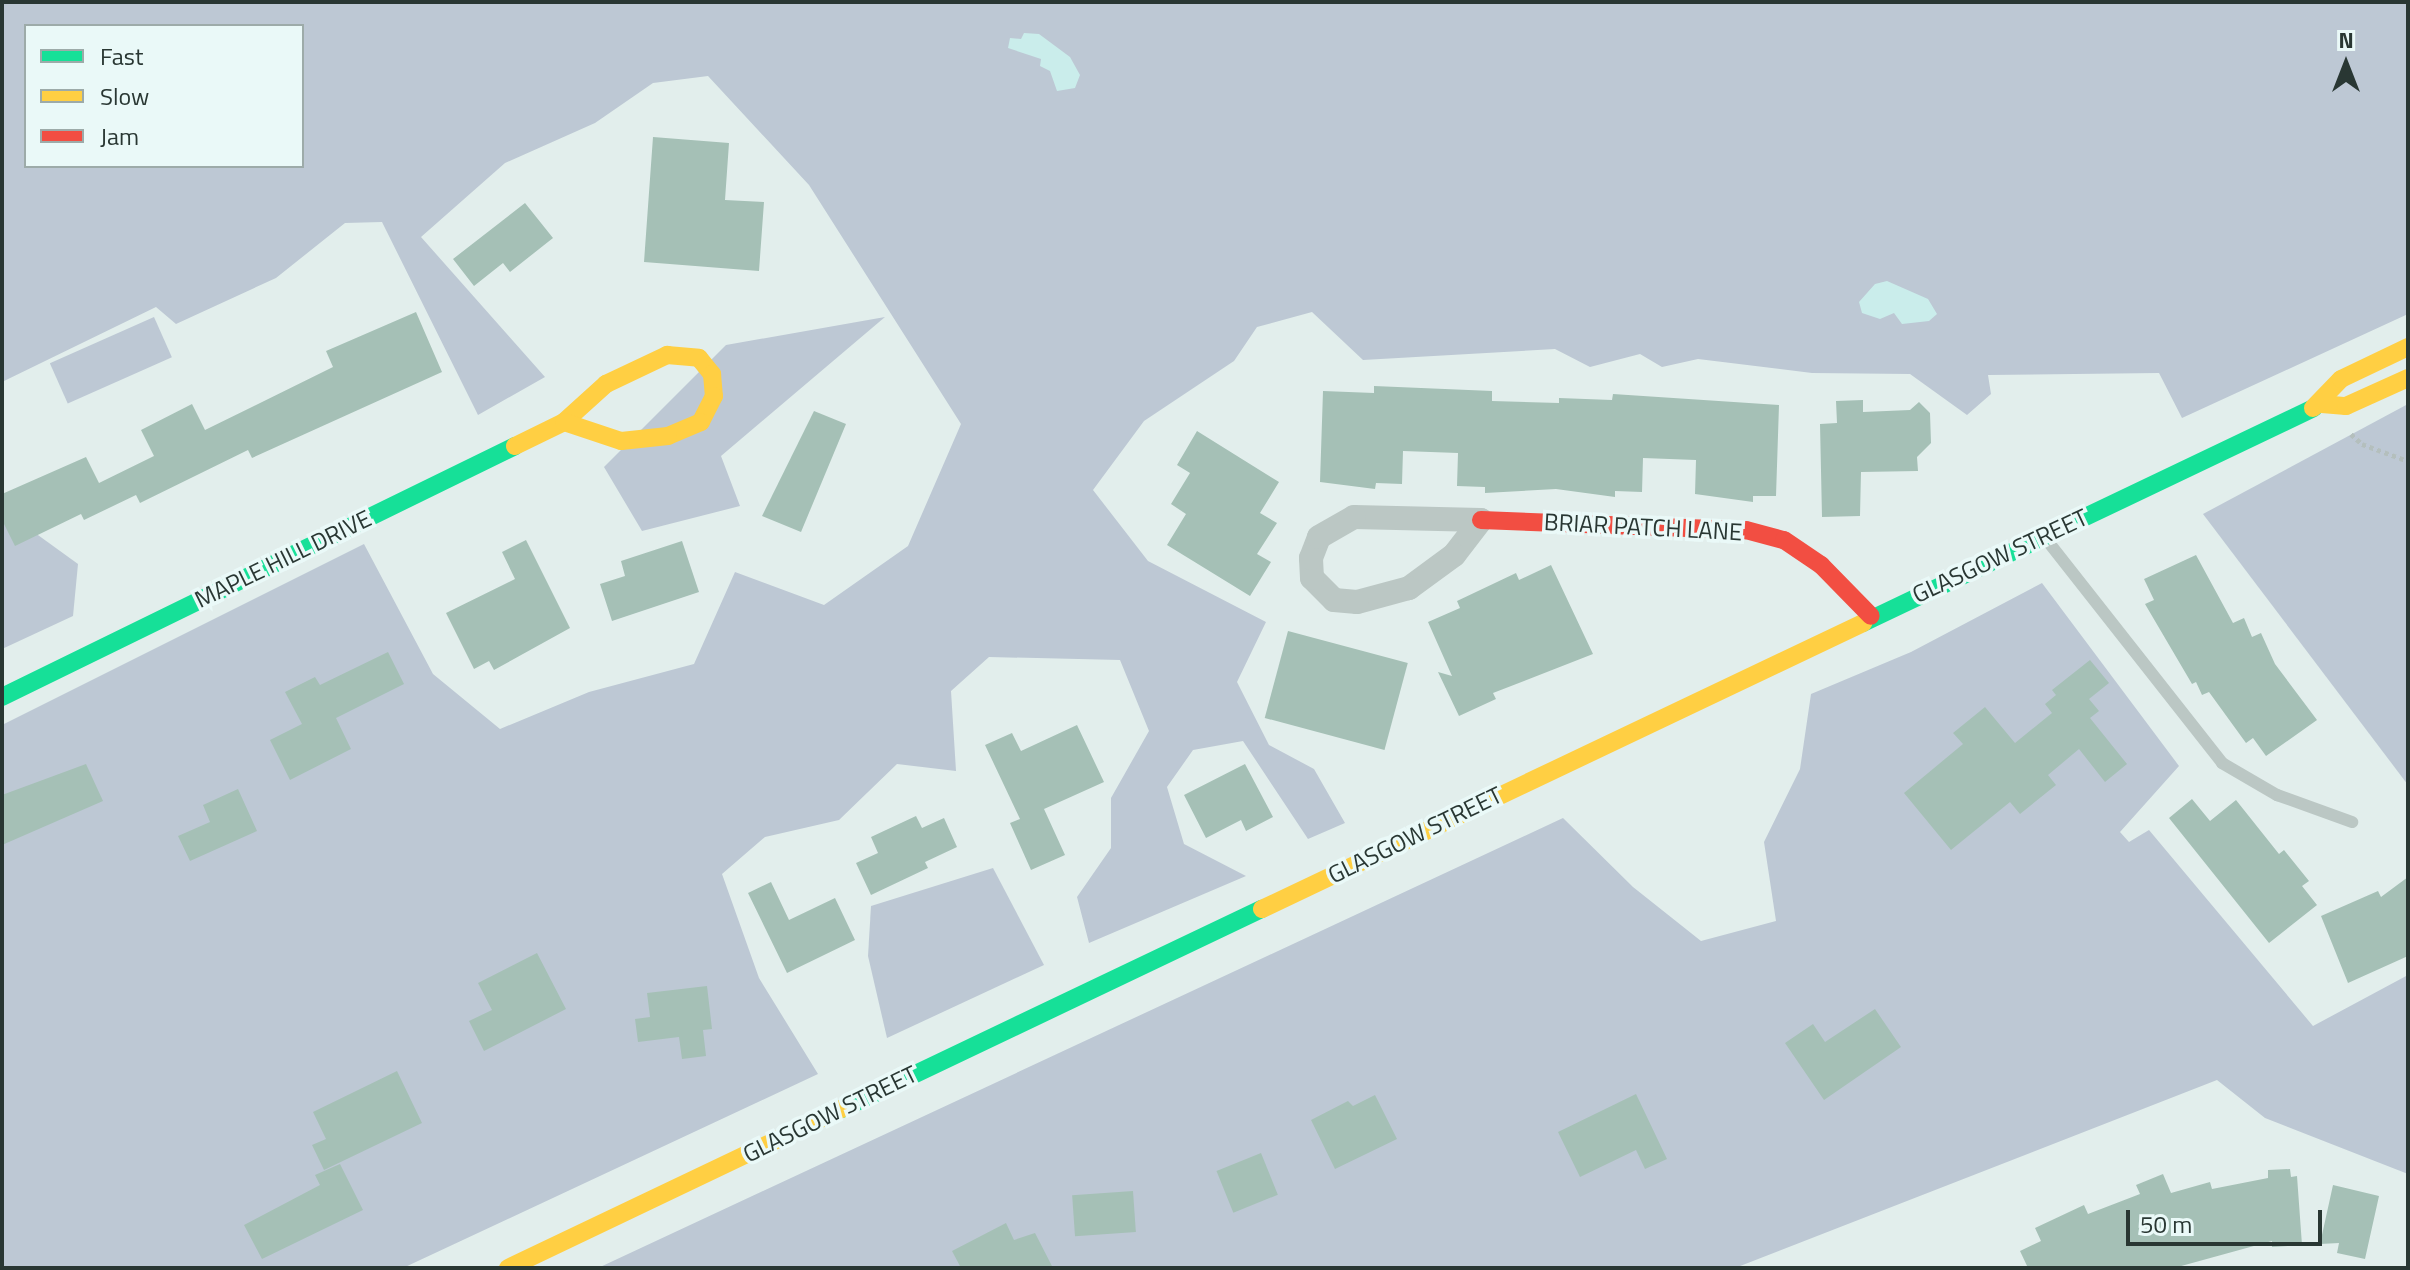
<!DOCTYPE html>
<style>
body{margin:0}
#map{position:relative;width:2410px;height:1270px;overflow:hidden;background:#e2eeec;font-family:"Titillium Web",sans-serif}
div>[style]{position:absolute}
.green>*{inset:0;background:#bdc8d4;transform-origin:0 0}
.sand>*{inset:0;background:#caedeb}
.building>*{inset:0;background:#a5c0b6;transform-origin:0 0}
.path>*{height:5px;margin-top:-2.5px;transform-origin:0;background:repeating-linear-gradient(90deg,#b4bfbd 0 4px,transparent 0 8px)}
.lane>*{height:12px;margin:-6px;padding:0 6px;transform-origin:6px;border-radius:6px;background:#bbc7c4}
.street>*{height:24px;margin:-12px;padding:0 12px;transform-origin:12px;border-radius:12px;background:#bbc7c4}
.fast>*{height:18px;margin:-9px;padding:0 9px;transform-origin:9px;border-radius:9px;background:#16e098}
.slow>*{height:18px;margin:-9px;padding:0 9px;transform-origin:9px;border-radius:9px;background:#ffcf43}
.jam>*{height:18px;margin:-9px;padding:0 9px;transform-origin:9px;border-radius:9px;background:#f24e42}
span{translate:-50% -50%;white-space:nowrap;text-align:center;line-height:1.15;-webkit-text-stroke:7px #eaf9f8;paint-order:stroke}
.street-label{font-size:24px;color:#293733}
.frame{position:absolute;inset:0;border:4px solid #293733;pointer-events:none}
.legend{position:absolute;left:24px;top:24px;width:280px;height:144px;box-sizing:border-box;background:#eaf9f8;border:2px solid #9daba9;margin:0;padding:10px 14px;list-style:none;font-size:24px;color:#293733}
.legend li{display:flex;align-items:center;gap:16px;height:40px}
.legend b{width:40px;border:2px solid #9daba9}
.north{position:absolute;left:2306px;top:24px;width:80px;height:80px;-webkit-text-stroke:6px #eaf9f8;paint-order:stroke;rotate:0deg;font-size:22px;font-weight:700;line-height:32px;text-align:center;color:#293733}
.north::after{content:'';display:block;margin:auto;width:28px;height:36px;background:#293733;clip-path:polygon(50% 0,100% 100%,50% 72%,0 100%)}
.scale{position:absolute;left:2126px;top:1210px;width:196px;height:36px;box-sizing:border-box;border:4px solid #293733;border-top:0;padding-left:10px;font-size:24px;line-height:28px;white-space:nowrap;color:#293733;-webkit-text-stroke:6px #eaf9f8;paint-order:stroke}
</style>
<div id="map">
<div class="green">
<div style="clip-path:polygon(evenodd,2px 2px,2408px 2px,2408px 314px,2182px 418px,2159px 373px,1988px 375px,1991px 394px,1967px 415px,1910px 374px,1812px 373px,1698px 359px,1662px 367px,1640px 354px,1590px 367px,1555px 349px,1363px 360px,1312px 312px,1257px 327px,1234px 361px,1144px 421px,1093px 490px,1148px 561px,1266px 622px,1237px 682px,1269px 745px,1314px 769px,1345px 823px,1308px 839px,1243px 741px,1193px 750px,1167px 787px,1184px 844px,1246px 876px,1089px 943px,1077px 897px,1111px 848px,1111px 798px,1149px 731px,1120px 660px,989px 657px,951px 691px,956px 771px,897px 764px,839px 820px,765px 837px,722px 874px,759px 978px,818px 1074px,403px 1268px,2px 1268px,2px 725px,364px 544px,433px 674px,500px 729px,589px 692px,694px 664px,735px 572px,824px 605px,908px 546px,961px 424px,809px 185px,708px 76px,653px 83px,595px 123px,505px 163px,421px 237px,545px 377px,478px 415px,382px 222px,345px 223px,276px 278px,176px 324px,156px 307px,2px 382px,2px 2px,26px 26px,302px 26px,302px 166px,26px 166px,26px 26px)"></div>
<div style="left:154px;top:317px;width:44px;height:114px;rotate:66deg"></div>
<div style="clip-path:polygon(885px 317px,721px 456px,740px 506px,642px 531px,604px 467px,726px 345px)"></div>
<div style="clip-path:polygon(2408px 404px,2408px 785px,2203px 514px)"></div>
<div style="clip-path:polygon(2px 509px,78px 564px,73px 616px,2px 649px)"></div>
<div style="clip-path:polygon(2042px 583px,2179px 766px,2120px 832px,2129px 842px,2149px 830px,2313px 1026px,2408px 975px,2408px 1174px,2265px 1118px,2217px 1080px,1735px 1268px,598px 1268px,1563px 818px,1633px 887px,1701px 941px,1776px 921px,1764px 842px,1800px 769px,1811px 694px,1911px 652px)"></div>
<div style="clip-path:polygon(993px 868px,1044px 965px,887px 1038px,868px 956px,871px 906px)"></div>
</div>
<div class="sand">
<div style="clip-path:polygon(1024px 33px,1039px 34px,1070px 57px,1080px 75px,1075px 88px,1057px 91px,1050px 71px,1040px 66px,1041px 59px,1008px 48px,1010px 38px,1021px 39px)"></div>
<div style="clip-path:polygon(1887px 281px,1928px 299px,1937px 314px,1929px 321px,1902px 324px,1894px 313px,1880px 319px,1862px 313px,1859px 302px,1875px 284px)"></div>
</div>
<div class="building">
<div style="clip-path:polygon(653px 137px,729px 143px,725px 200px,764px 202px,759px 271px,644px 262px)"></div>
<div style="clip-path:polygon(525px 203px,553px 238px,510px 272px,503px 263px,474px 286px,453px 259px)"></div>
<div style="clip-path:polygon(416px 312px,442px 372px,252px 458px,248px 450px,140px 503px,136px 495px,84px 520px,81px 514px,15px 546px,2px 520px,2px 494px,86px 457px,99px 483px,154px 456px,141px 430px,192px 404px,205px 430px,333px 367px,326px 351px)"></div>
<div style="clip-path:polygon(1374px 386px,1492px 391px,1492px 401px,1559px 403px,1559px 398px,1612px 400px,1613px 394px,1779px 405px,1776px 496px,1753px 496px,1753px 502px,1695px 494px,1696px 460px,1643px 458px,1642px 492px,1615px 491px,1615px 497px,1556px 489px,1485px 493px,1485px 487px,1457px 486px,1458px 453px,1403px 451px,1402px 484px,1376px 483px,1375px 489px,1320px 482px,1323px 391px,1374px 393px)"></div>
<div style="clip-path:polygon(1863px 400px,1863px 412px,1910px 410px,1919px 402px,1930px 413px,1931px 443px,1917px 457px,1918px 471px,1861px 472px,1860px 516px,1822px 517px,1820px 424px,1837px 423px,1836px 401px)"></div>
<div style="clip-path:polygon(814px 411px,846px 424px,801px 532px,762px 516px)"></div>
<div style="clip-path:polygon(1197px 431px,1279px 482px,1260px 513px,1277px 523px,1257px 554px,1271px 562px,1250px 596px,1167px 545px,1186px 514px,1171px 504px,1190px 473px,1177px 465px)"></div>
<div style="clip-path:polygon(526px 540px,570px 628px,494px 670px,489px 661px,474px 669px,446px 613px,515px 579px,502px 552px)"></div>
<div style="clip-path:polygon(682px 541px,699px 592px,612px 621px,600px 584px,625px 576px,621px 561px)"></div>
<div style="clip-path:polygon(2196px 555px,2233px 623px,2244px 618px,2252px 637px,2261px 633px,2275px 664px,2317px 720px,2266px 756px,2253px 738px,2246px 743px,2209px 692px,2202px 695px,2196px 682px,2192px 684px,2145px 604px,2154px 600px,2144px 579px)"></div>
<div style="clip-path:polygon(1551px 565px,1593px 654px,1493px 693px,1496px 699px,1459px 716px,1438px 672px,1452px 676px,1428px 622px,1460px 608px,1457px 601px,1516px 573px,1519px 580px)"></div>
<div style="left:1288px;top:631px;width:124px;height:90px;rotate:15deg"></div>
<div style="clip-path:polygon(388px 652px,404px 684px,336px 718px,351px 749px,290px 780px,270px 740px,302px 724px,285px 692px,315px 677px,320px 685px)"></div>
<div style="clip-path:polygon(2090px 660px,2109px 683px,2089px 699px,2099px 711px,2090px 718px,2127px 764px,2105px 782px,2079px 749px,2048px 775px,2056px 785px,2020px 814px,2010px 802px,1951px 850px,1904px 793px,1963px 744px,1953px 733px,1985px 707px,2015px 743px,2052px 713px,2045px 704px,2056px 695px,2052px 690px)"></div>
<div style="clip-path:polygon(1077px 725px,1104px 782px,1044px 809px,1065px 855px,1031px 870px,1010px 823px,1020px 819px,985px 745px,1012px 733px,1021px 751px)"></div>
<div style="clip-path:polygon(86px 764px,103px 801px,2px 845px,2px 795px)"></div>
<div style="clip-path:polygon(1245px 764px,1273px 817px,1246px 831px,1241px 820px,1206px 838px,1184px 795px)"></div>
<div style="clip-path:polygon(238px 789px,257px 831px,190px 861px,178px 836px,210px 822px,203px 805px)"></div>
<div style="clip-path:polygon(2192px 799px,2210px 821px,2236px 800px,2279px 854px,2284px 850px,2309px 881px,2302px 886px,2317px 905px,2269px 943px,2169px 818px)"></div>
<div style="clip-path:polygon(916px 816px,922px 828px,944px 818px,957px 847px,925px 862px,928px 868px,871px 895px,856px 863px,878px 853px,871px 837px)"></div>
<div style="clip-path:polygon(2408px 877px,2408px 956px,2348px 983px,2321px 916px,2378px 891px,2381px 897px)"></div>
<div style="clip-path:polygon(771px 882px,789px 920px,835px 898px,855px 940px,787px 973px,748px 893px)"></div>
<div style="clip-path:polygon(537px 953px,566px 1009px,484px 1051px,469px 1021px,492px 1010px,478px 983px)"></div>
<div style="clip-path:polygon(707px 986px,712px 1029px,703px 1030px,706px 1056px,682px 1059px,679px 1037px,638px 1042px,635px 1019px,650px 1017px,647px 993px)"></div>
<div style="clip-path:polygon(1875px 1009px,1901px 1047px,1824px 1100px,1785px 1043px,1813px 1024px,1825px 1042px)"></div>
<div style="clip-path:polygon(397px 1071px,422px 1123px,324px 1170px,312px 1145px,326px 1139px,313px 1112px)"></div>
<div style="clip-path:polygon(1636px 1094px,1667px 1159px,1645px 1169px,1636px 1150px,1580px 1177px,1558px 1132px)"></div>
<div style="clip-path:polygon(1375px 1095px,1397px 1139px,1335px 1169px,1311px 1120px,1348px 1101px,1353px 1106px)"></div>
<div style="left:1261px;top:1153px;width:45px;height:48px;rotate:68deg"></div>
<div style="clip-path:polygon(340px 1164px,363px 1210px,262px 1259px,244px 1225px,320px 1185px,315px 1175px)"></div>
<div style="clip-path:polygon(2290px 1169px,2291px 1177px,2297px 1176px,2302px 1245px,2272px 1247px,2272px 1241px,2174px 1268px,2028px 1268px,2020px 1251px,2041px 1241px,2035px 1228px,2084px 1205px,2088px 1214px,2140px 1194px,2136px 1185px,2163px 1174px,2171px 1193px,2210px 1182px,2212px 1189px,2268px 1178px,2268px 1170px)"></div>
<div style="clip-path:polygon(2333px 1185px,2379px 1196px,2365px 1259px,2337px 1253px,2339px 1243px,2320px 1244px)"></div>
<div style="left:1133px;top:1191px;width:41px;height:61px;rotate:86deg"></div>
<div style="clip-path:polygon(1006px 1223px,1014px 1240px,1035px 1233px,1053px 1268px,961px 1268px,952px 1251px)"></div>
</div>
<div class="path">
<div style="left:2351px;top:434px;width:15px;rotate:42deg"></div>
<div style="left:2362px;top:444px;width:49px;rotate:20.3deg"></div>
</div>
<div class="lane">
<div style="left:2046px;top:539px;width:285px;rotate:51.8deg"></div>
<div style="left:2222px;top:763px;width:64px;rotate:30.2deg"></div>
<div style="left:2277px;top:795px;width:80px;rotate:19.8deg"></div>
</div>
<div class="street">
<div style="left:1354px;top:517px;width:127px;rotate:1.4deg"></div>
<div style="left:1481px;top:520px;width:44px;rotate:127.6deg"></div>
<div style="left:1454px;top:555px;width:56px;rotate:143.7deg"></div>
<div style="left:1409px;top:588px;width:54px;rotate:164.9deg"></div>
<div style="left:1357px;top:602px;width:23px;rotate:-175deg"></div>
<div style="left:1334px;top:600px;width:31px;rotate:-135deg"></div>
<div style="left:1312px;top:578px;width:20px;rotate:-93deg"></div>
<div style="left:1311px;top:558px;width:22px;rotate:-69deg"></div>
<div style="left:1319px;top:537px;width:40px;rotate:-29.7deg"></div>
</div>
<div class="fast">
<div style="left:1863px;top:623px;width:499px;rotate:-25.5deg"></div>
<div style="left:2px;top:697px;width:571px;rotate:-26.07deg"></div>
<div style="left:842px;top:1109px;width:465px;rotate:-25.5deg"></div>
</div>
<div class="slow">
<div style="left:2322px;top:404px;width:24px;rotate:5deg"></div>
<div style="left:2346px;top:406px;width:68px;rotate:-24.3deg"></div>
<div style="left:2313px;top:408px;width:40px;rotate:-46deg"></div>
<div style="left:2341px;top:379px;width:74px;rotate:-25.5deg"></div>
<div style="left:515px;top:446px;width:55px;rotate:-26.1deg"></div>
<div style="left:564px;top:422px;width:57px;rotate:-42.1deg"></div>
<div style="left:606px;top:384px;width:68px;rotate:-25.4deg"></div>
<div style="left:667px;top:355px;width:32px;rotate:5deg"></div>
<div style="left:699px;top:358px;width:21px;rotate:51deg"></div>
<div style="left:712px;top:374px;width:22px;rotate:85deg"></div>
<div style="left:714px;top:396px;width:29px;rotate:117deg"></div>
<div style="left:701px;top:422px;width:36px;rotate:157deg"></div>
<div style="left:668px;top:436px;width:47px;rotate:173.9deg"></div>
<div style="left:621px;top:441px;width:60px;rotate:-161.6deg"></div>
<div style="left:1262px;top:909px;width:666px;rotate:-25.45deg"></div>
<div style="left:508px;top:1268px;width:370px;rotate:-25.5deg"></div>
</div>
<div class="jam">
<div style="left:1481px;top:520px;width:265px;rotate:2.2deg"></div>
<div style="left:1746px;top:530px;width:39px;rotate:15deg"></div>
<div style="left:1784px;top:540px;width:45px;rotate:34deg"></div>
<div style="left:1821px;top:565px;width:71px;rotate:45.6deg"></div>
</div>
<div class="street-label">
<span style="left:1643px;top:527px;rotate:3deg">BRIAR PATCH LANE</span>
<span style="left:2000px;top:556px;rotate:-25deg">GLASGOW STREET</span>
<span style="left:283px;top:559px;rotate:-26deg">MAPLE HILL DRIVE</span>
<span style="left:1415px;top:835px;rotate:-26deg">GLASGOW STREET</span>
<span style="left:830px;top:1114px;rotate:-26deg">GLASGOW STREET</span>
</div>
<div class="frame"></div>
<ul class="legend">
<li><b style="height:10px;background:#16e098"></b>Fast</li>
<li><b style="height:10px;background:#ffcf43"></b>Slow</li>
<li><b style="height:10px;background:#f24e42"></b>Jam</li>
</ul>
<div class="north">N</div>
<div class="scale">50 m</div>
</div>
